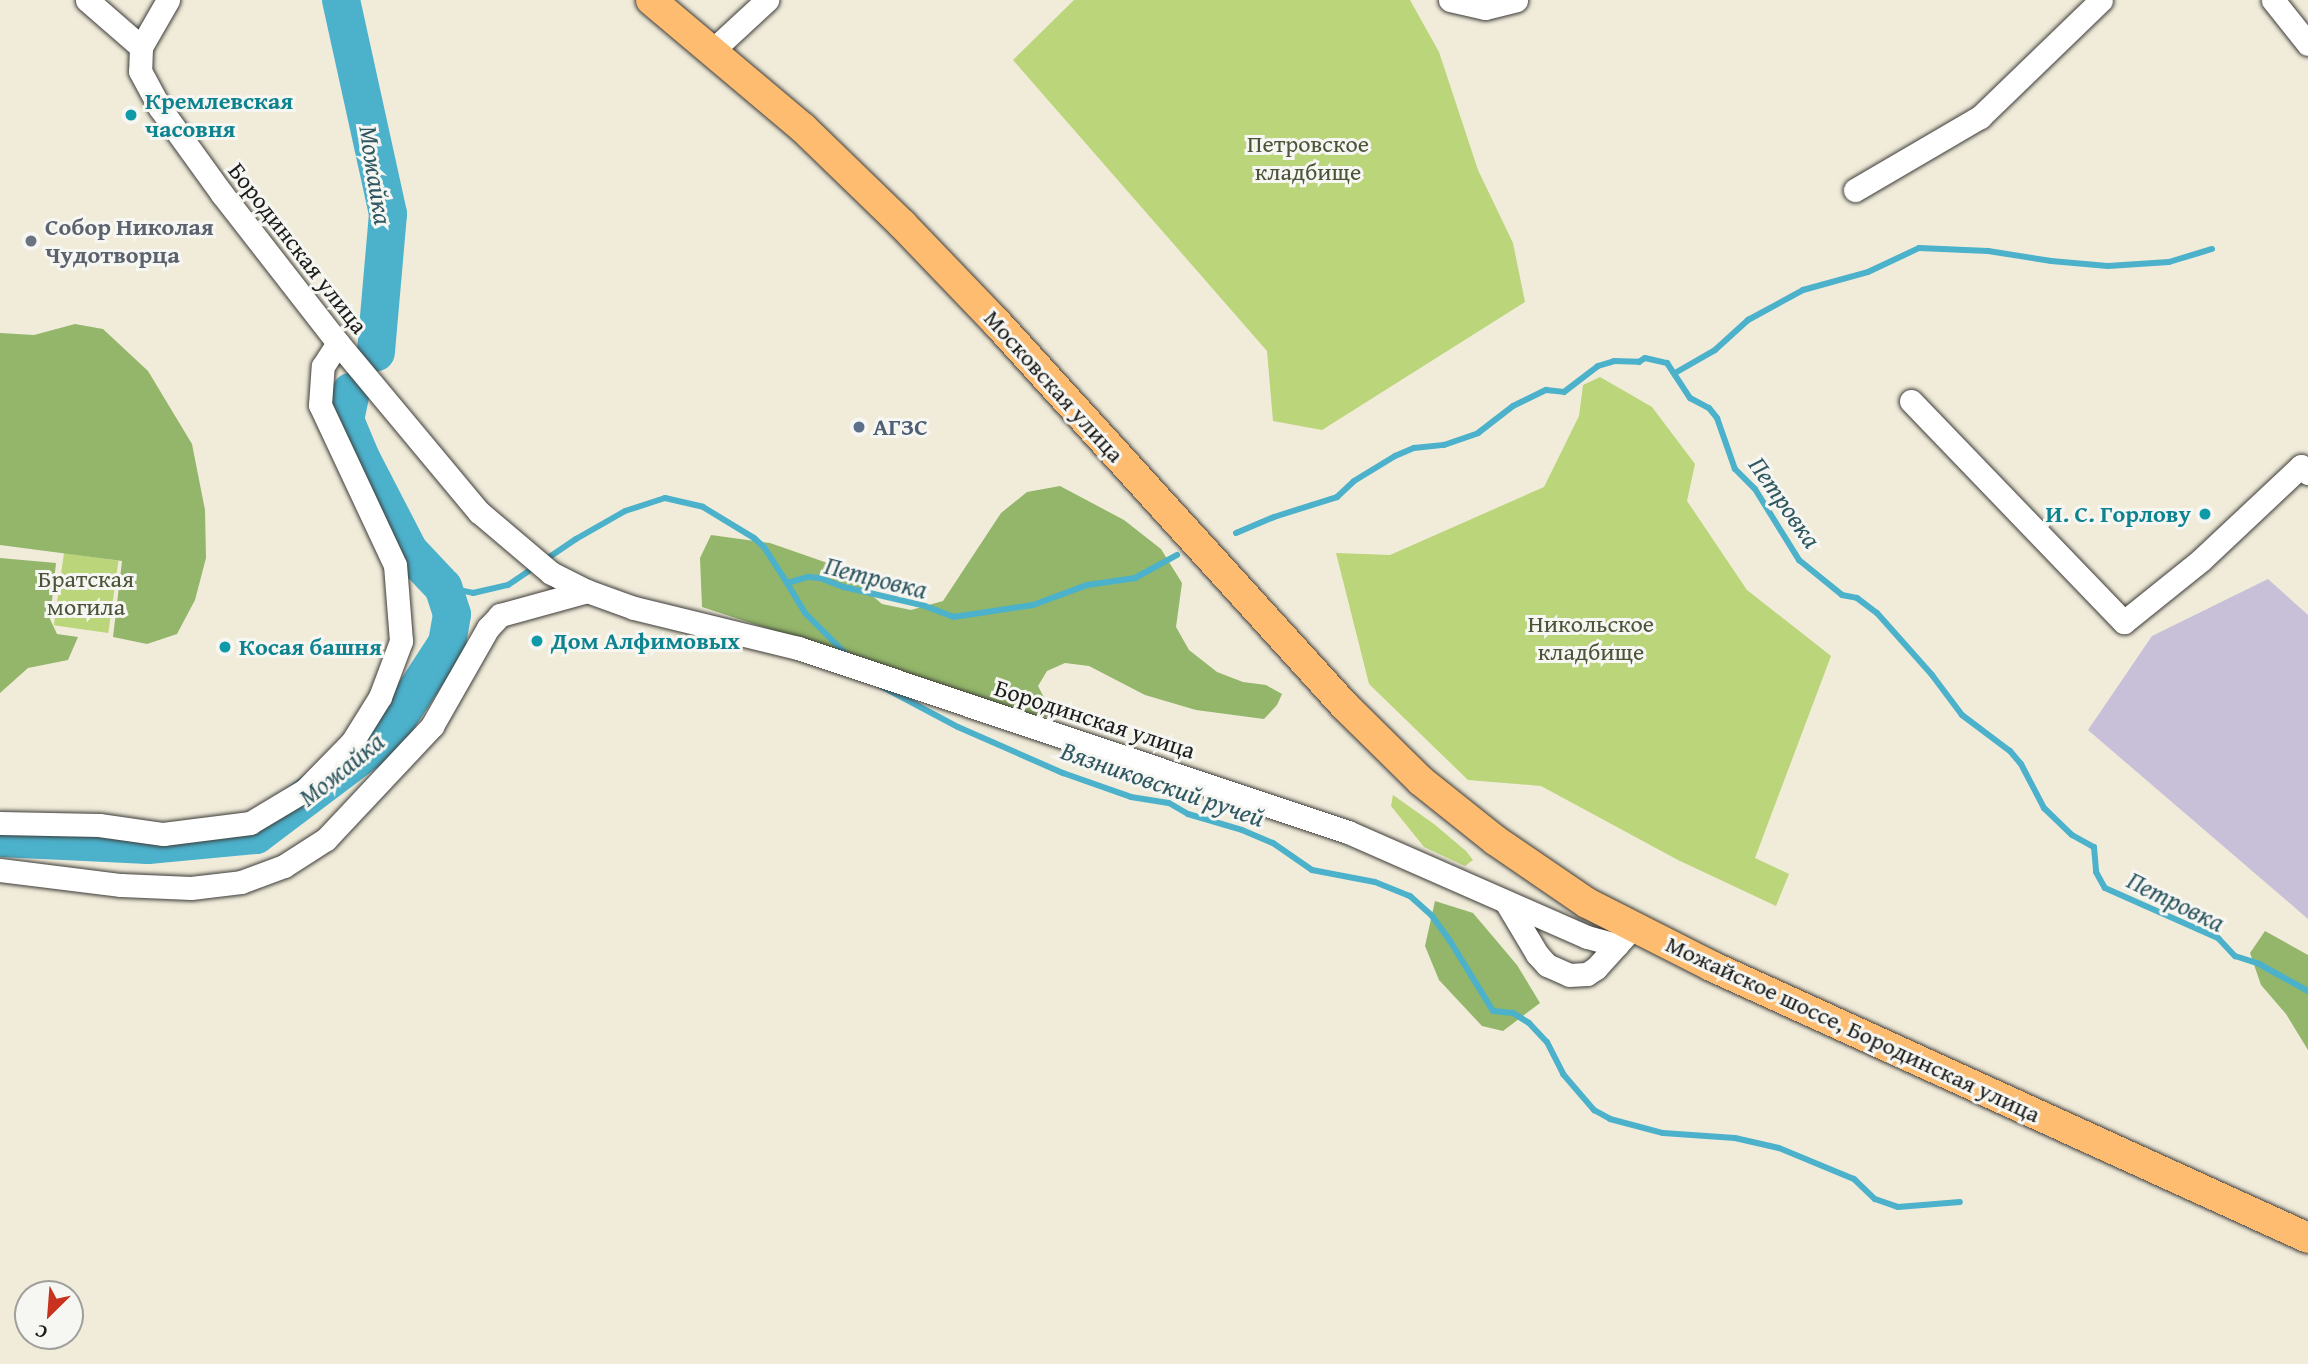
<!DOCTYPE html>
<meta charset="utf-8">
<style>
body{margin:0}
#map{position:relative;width:2308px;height:1364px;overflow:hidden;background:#f1ecda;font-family:"Gentium Book Plus",serif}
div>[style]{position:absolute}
.industrial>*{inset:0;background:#c8bfd8}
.green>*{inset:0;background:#bad57a;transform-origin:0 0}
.forest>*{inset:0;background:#93b66a}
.stream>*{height:6px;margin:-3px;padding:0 3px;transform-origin:3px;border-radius:3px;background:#4cb1cb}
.river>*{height:38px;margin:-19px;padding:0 19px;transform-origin:19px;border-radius:19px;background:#4cb1cb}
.roads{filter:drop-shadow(0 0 2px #3c3b38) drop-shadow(0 0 2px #3c3b38)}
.minor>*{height:23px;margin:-11.5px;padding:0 11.5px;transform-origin:11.5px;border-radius:11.5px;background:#fff}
.major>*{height:30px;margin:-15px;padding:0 15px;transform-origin:15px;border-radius:15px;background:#fdbc6f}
.dots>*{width:19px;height:19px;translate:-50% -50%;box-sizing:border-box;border:4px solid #f6f6f2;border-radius:50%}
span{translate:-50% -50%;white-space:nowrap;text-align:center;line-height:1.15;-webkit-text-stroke:6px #f6f6f2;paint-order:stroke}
.culture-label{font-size:24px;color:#0d838f;font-weight:700}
.left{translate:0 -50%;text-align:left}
.right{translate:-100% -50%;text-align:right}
.park-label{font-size:24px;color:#4b5438}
.worship-label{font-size:24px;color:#5b616d;font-weight:700}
.street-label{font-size:24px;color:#1c1c1c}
.service-label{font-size:24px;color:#4e5e75;font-weight:700}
.water-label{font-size:26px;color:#2f5862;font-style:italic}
.north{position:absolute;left:14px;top:1280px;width:70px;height:70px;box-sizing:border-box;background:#f6f6f2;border:2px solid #9f9f9c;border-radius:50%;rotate:205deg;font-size:19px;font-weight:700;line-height:28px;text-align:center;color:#1c1c1c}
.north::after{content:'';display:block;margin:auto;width:24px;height:32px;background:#c8321e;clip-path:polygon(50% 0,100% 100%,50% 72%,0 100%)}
</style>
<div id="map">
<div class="industrial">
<div style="clip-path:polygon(2268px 579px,2308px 615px,2308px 919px,2088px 730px,2152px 636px)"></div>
</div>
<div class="green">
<div style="clip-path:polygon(1074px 0,1410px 0,1439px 52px,1478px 170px,1513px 243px,1525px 302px,1322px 430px,1273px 421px,1267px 351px,1013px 60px)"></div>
<div style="clip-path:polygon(1600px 377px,1652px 407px,1695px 464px,1687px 501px,1747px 590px,1831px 656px,1755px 858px,1789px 874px,1776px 906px,1678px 860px,1541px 786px,1468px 780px,1369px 684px,1336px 553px,1390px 555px,1544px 487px,1579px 416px,1583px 385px)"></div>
<div style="left:64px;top:553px;width:55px;height:73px;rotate:8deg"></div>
<div style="clip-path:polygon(1393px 795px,1434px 824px,1466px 851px,1473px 860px,1465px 866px,1424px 847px,1391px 806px)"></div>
</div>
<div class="forest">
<div style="clip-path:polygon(75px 324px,103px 329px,148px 371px,192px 444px,205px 510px,206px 558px,195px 600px,177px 634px,147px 644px,113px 637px,122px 561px,0 545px,0 333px,34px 335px)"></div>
<div style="clip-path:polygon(1060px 486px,1124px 520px,1161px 549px,1182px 583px,1176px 627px,1189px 650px,1217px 672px,1243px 682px,1266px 685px,1282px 694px,1277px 705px,1264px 719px,1196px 710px,1145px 695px,1089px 666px,1065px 663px,1047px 671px,1038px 686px,1054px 717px,1036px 716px,702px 607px,700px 558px,711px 535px,770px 543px,839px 567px,882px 604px,911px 610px,943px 601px,1001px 513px,1027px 492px)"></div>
<div style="clip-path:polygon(0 558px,56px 563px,50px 619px,57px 634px,78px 637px,68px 660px,28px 668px,0 693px)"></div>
<div style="clip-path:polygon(1435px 901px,1473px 913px,1517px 965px,1540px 1003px,1503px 1031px,1482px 1026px,1439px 980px,1425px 946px)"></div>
<div style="clip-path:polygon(2265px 931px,2308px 955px,2308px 1050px,2286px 1014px,2261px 985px,2250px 953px)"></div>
</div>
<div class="stream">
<div style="left:1675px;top:373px;width:46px;rotate:-29.9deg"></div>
<div style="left:1715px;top:350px;width:45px;rotate:-42.3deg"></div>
<div style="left:1748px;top:320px;width:63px;rotate:-28.6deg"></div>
<div style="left:1803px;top:290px;width:67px;rotate:-15.5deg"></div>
<div style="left:1868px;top:272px;width:56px;rotate:-25.2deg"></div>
<div style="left:1919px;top:248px;width:69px;rotate:2.5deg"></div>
<div style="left:1988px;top:251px;width:64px;rotate:9deg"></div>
<div style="left:2051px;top:261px;width:57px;rotate:5deg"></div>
<div style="left:2108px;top:266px;width:61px;rotate:-3.8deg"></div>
<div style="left:2169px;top:262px;width:45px;rotate:-16.8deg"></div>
<div style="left:1236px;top:533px;width:41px;rotate:-22.8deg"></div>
<div style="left:1274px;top:517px;width:66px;rotate:-17.6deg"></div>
<div style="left:1337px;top:497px;width:23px;rotate:-43deg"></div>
<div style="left:1354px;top:481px;width:48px;rotate:-31.4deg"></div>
<div style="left:1395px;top:456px;width:21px;rotate:-23deg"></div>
<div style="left:1414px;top:448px;width:30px;rotate:-6deg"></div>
<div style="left:1444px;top:445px;width:36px;rotate:-19deg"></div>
<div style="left:1478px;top:433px;width:44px;rotate:-37.6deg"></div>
<div style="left:1513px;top:406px;width:37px;rotate:-26deg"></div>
<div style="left:1546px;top:390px;width:18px;rotate:6deg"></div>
<div style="left:1564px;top:392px;width:43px;rotate:-37.4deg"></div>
<div style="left:1598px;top:366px;width:17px;rotate:-17deg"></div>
<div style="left:1614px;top:361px;width:25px;rotate:2deg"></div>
<div style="left:1639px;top:362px;width:7px;rotate:-34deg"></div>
<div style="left:1645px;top:358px;width:23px;rotate:13deg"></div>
<div style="left:1667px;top:363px;width:42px;rotate:56.7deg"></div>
<div style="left:1690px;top:398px;width:21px;rotate:28deg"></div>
<div style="left:1709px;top:408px;width:13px;rotate:51deg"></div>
<div style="left:1717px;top:418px;width:54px;rotate:70.6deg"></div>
<div style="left:1735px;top:469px;width:28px;rotate:45deg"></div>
<div style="left:1755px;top:489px;width:84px;rotate:58.2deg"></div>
<div style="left:1799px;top:560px;width:55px;rotate:39.1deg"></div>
<div style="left:1842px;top:595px;width:15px;rotate:11deg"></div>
<div style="left:1857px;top:598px;width:25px;rotate:37deg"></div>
<div style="left:1877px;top:613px;width:83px;rotate:48.4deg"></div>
<div style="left:1932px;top:675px;width:50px;rotate:53.1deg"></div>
<div style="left:1962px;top:715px;width:60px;rotate:36.9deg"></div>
<div style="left:2010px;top:751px;width:17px;rotate:50deg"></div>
<div style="left:2021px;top:764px;width:50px;rotate:62.4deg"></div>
<div style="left:2044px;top:808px;width:39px;rotate:44deg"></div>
<div style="left:2072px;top:835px;width:25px;rotate:29deg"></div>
<div style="left:2094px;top:847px;width:25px;rotate:85deg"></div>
<div style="left:2096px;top:872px;width:18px;rotate:61deg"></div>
<div style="left:2105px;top:888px;width:124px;rotate:23.9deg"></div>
<div style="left:2218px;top:938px;width:25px;rotate:47deg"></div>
<div style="left:2235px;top:956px;width:25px;rotate:18deg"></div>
<div style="left:2259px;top:964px;width:56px;rotate:28.9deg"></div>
<div style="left:787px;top:583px;width:35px;rotate:59deg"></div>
<div style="left:805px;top:613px;width:59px;rotate:45deg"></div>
<div style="left:443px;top:587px;width:31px;rotate:11deg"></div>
<div style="left:473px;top:593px;width:36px;rotate:-13deg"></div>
<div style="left:508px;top:585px;width:82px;rotate:-34.1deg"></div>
<div style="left:576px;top:539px;width:56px;rotate:-29.7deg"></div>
<div style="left:625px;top:511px;width:42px;rotate:-18deg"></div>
<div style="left:665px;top:498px;width:39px;rotate:13deg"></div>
<div style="left:703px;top:507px;width:60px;rotate:31.3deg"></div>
<div style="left:754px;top:538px;width:13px;rotate:42deg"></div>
<div style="left:764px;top:547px;width:43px;rotate:57.4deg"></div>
<div style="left:787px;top:583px;width:22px;rotate:-16deg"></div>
<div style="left:808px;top:577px;width:12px;rotate:5deg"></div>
<div style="left:820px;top:578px;width:26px;rotate:21deg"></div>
<div style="left:844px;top:587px;width:83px;rotate:13.2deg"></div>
<div style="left:925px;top:606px;width:30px;rotate:21deg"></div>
<div style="left:953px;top:617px;width:81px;rotate:-8.5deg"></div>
<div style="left:1033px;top:605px;width:58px;rotate:-20.3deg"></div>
<div style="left:1087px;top:585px;width:49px;rotate:-8.3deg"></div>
<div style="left:1135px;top:578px;width:48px;rotate:-28.7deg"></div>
<div style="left:879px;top:685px;width:89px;rotate:28deg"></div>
<div style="left:958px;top:727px;width:115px;rotate:23.7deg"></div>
<div style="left:1063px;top:773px;width:72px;rotate:19.4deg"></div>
<div style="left:1131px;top:797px;width:38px;rotate:9deg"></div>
<div style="left:1169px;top:803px;width:22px;rotate:30deg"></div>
<div style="left:1188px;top:814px;width:56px;rotate:16.5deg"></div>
<div style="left:1242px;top:830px;width:34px;rotate:23deg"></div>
<div style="left:1273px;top:843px;width:47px;rotate:34.7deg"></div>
<div style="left:1312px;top:870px;width:64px;rotate:10.8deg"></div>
<div style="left:1375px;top:882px;width:38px;rotate:22deg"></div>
<div style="left:1410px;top:896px;width:30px;rotate:42deg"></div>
<div style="left:1432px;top:916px;width:31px;rotate:54deg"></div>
<div style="left:1450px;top:941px;width:82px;rotate:58.4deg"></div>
<div style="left:1493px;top:1011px;width:20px;rotate:6deg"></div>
<div style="left:1513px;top:1013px;width:19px;rotate:32deg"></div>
<div style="left:1529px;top:1023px;width:26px;rotate:47deg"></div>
<div style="left:1547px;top:1042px;width:36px;rotate:63deg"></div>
<div style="left:1563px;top:1074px;width:48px;rotate:49.3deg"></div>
<div style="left:1594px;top:1110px;width:18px;rotate:29deg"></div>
<div style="left:1610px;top:1119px;width:55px;rotate:14.8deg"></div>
<div style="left:1663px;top:1133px;width:72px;rotate:4deg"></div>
<div style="left:1735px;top:1138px;width:45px;rotate:12.8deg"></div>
<div style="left:1779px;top:1148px;width:81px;rotate:22.5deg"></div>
<div style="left:1854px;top:1179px;width:29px;rotate:44deg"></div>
<div style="left:1875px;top:1199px;width:24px;rotate:19deg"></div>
<div style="left:1898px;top:1207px;width:62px;rotate:-4.6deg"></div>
</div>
<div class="river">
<div style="left:341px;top:0;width:219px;rotate:77.6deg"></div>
<div style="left:388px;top:214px;width:139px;rotate:95deg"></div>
<div style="left:0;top:838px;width:148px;rotate:2.7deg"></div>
<div style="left:148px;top:845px;width:108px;rotate:-5.3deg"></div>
<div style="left:256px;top:835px;width:163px;rotate:-37deg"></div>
<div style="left:386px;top:737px;width:112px;rotate:-57deg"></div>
<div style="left:447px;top:643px;width:29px;rotate:-80deg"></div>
<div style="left:452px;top:614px;width:28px;rotate:-108deg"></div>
<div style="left:443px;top:587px;width:50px;rotate:-133.4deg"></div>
<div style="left:409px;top:551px;width:105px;rotate:-117.3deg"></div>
<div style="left:361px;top:458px;width:41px;rotate:-112.8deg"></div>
<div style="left:345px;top:420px;width:29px;rotate:-78deg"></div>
</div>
<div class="roads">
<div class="minor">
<div style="left:87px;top:0;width:72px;rotate:41deg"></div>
<div style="left:168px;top:0;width:54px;rotate:119.9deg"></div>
<div style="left:141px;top:47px;width:24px;rotate:92deg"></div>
<div style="left:140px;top:71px;width:42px;rotate:61.6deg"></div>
<div style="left:160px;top:108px;width:106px;rotate:54.2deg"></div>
<div style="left:222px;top:194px;width:189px;rotate:52.1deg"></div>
<div style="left:338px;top:343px;width:220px;rotate:50.2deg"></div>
<div style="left:479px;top:512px;width:94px;rotate:40.3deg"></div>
<div style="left:551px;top:573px;width:40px;rotate:26.6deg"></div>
<div style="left:587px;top:591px;width:50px;rotate:19.9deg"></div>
<div style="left:634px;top:608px;width:169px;rotate:13.7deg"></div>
<div style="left:798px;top:648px;width:580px;rotate:18.5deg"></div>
<div style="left:1348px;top:832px;width:261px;rotate:23.7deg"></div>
<div style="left:1587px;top:937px;width:31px;rotate:15deg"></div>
<div style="left:1450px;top:0;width:36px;rotate:13deg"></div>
<div style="left:1485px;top:8px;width:32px;rotate:-14deg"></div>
<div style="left:2273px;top:0;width:56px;rotate:51.5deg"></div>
<div style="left:713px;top:50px;width:74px;rotate:-42.8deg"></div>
<div style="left:1855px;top:190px;width:145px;rotate:-30.3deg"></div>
<div style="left:1980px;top:117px;width:168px;rotate:-44deg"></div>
<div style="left:1911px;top:401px;width:307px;rotate:46.1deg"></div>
<div style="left:2124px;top:622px;width:99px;rotate:-38.8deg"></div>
<div style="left:2201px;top:560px;width:137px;rotate:-43.2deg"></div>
<div style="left:2301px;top:466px;width:10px;rotate:45deg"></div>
<div style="left:0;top:823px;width:99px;rotate:1.2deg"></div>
<div style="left:99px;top:825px;width:65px;rotate:8deg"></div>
<div style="left:163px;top:834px;width:88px;rotate:-7.2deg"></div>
<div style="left:250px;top:823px;width:64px;rotate:-31deg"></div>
<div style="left:305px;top:790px;width:67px;rotate:-45.6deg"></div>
<div style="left:352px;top:742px;width:53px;rotate:-58.1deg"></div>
<div style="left:380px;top:697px;width:60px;rotate:-69.4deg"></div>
<div style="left:401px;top:641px;width:76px;rotate:-94.5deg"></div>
<div style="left:395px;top:565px;width:177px;rotate:-115.1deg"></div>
<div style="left:320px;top:405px;width:39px;rotate:-86deg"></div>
<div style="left:323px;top:366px;width:27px;rotate:-57deg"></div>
<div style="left:0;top:870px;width:122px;rotate:7.1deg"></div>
<div style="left:121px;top:885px;width:70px;rotate:2.5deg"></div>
<div style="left:191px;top:888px;width:50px;rotate:-6.8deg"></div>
<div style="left:241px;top:882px;width:46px;rotate:-20.4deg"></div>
<div style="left:284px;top:866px;width:50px;rotate:-32.7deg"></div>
<div style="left:326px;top:839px;width:155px;rotate:-46.8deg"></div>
<div style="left:432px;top:726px;width:113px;rotate:-60.3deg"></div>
<div style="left:488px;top:628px;width:18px;rotate:-47deg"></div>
<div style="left:500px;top:615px;width:90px;rotate:-15.4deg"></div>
<div style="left:1506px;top:902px;width:61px;rotate:59.2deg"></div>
<div style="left:1537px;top:954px;width:15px;rotate:48deg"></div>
<div style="left:1547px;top:965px;width:24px;rotate:24deg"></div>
<div style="left:1569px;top:975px;width:18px;rotate:-3deg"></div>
<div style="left:1587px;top:974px;width:11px;rotate:-34deg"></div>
<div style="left:1596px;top:968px;width:43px;rotate:-47.8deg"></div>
</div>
<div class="major">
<div style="left:651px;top:0;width:199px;rotate:40.1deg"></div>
<div style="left:803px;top:128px;width:138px;rotate:44.1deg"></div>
<div style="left:902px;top:224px;width:137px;rotate:46.2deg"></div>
<div style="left:997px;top:323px;width:516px;rotate:47.75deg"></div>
<div style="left:1344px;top:705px;width:108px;rotate:44.6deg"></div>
<div style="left:1421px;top:781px;width:95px;rotate:38.6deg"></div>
<div style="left:1495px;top:840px;width:112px;rotate:34.4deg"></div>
<div style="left:1587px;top:903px;width:139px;rotate:26.9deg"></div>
<div style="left:1711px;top:966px;width:656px;rotate:24.49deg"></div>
</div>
</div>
<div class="dots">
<div style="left:131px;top:115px;background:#0f9aa8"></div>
<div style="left:31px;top:241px;background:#6b7280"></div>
<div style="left:859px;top:427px;background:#5c6f8a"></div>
<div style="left:2205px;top:514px;background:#0f9aa8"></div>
<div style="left:537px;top:641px;background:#0f9aa8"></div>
<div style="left:225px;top:647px;background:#0f9aa8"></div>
</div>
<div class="culture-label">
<span class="left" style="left:145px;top:115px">Кремлевская<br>часовня</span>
<span class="right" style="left:2191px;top:514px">И. С. Горлову</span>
<span class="left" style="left:551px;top:641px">Дом Алфимовых</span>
<span class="left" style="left:239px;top:647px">Косая башня</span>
</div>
<div class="park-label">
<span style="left:1308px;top:158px">Петровское<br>кладбище</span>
<span style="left:86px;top:593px">Братская<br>могила</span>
<span style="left:1591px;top:638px">Никольское<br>кладбище</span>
</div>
<div class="worship-label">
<span class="left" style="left:45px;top:241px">Собор Николая<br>Чудотворца</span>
</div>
<div class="street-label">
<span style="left:298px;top:248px;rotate:52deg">Бородинская улица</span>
<span style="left:1054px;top:386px;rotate:48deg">Московская улица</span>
<span style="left:1095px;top:719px;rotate:18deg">Бородинская улица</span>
<span style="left:1853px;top:1029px;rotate:25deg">Можайское шоссе, Бородинская улица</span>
</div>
<div class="service-label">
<span class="left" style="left:873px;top:427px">АГЗС</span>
</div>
<div class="water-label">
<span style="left:376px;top:175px;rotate:81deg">Можайка</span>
<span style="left:1785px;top:502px;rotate:55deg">Петровка</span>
<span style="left:876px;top:577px;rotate:14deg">Петровка</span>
<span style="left:341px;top:769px;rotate:-39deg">Можайка</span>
<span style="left:1163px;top:784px;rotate:19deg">Вязниковский ручей</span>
<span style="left:2176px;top:901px;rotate:26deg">Петровка</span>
</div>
<div class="north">С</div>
</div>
